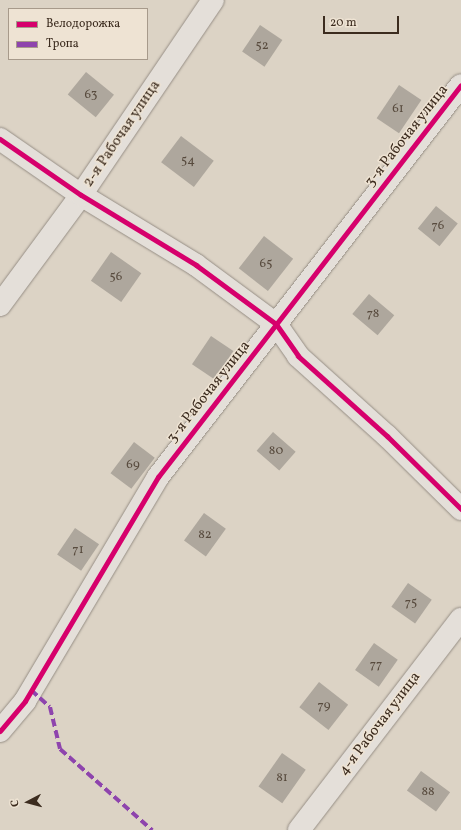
<!DOCTYPE html>
<meta charset="utf-8">
<style>
body{margin:0}
#map{position:relative;width:461px;height:830px;overflow:hidden;background:#dcd3c5;font-family:Vollkorn,serif}
div>[style]{position:absolute}
.building>*{inset:0;background:#aea79d;transform-origin:0 0}
.roads{filter:drop-shadow(0 0 1px #968e85) drop-shadow(0 0 1px #968e85)}
.minor>*{height:22px;margin:-11px;padding:0 11px;transform-origin:11px;border-radius:11px;background:#e4dfd9}
.quiet>*{height:4px;margin-top:-2px;transform-origin:0;background:repeating-linear-gradient(90deg,#8e44ad 0 8px,transparent 0 12px)}
.cycleway>*{height:5px;margin:-2.5px;padding:0 2.5px;transform-origin:2.5px;border-radius:2.5px;background:#d6006c}
span{translate:-50% -50%;white-space:nowrap;text-align:center;line-height:1.15;-webkit-text-stroke:3px #eee3d3;paint-order:stroke}
.number-label{font-size:13px;color:#584b3e}
.number-label span{-webkit-text-stroke-width:0}
.street-label{font-size:15px;color:#3c2c1f}
.legend{position:absolute;left:8px;top:8px;width:140px;height:52px;box-sizing:border-box;background:#eee3d3;border:1px solid #a79a8b;margin:0;padding:5px 7px;list-style:none;font-size:12px;color:#3c2c1f}
.legend li{display:flex;align-items:center;gap:8px;height:20px}
.legend b{width:20px;border:1px solid #a79a8b}
.north{position:absolute;left:8px;top:782px;width:40px;height:40px;-webkit-text-stroke:3px #eee3d3;paint-order:stroke;rotate:264deg;font-size:11px;font-weight:700;line-height:16px;text-align:center;color:#3c2c1f}
.north::after{content:'';display:block;margin:auto;width:14px;height:18px;background:#3c2c1f;clip-path:polygon(50% 0,100% 100%,50% 72%,0 100%)}
.scale{position:absolute;left:323px;top:16px;width:76px;height:18px;box-sizing:border-box;border:2px solid #3c2c1f;border-top:0;padding-left:5px;font-size:12px;line-height:14px;white-space:nowrap;color:#3c2c1f;-webkit-text-stroke:3px #eee3d3;paint-order:stroke}
</style>
<div id="map">
<div class="building">
<div style="left:260px;top:25px;width:27px;height:32px;rotate:34deg"></div>
<div style="left:86px;top:72px;width:36px;height:29px;rotate:39deg"></div>
<div style="left:399px;top:85px;width:27px;height:40px;rotate:34deg"></div>
<div style="left:181px;top:136px;width:41px;height:33px;rotate:37deg"></div>
<div style="left:436px;top:206px;width:28px;height:29px;rotate:39deg"></div>
<div style="left:264px;top:236px;width:37px;height:41px;rotate:38deg"></div>
<div style="left:111px;top:252px;width:37px;height:35px;rotate:35deg"></div>
<div style="left:369px;top:294px;width:33px;height:26px;rotate:40deg"></div>
<div style="left:211px;top:336px;width:27px;height:34px;rotate:34deg"></div>
<div style="left:273px;top:432px;width:30px;height:25px;rotate:41deg"></div>
<div style="left:134px;top:442px;width:26px;height:39px;rotate:37deg"></div>
<div style="left:204px;top:513px;width:27px;height:34px;rotate:36deg"></div>
<div style="left:75px;top:528px;width:29px;height:32px;rotate:34deg"></div>
<div style="left:408px;top:583px;width:29px;height:29px;rotate:35deg"></div>
<div style="left:374px;top:643px;width:29px;height:33px;rotate:35deg"></div>
<div style="left:319px;top:682px;width:37px;height:32px;rotate:38deg"></div>
<div style="left:282px;top:753px;width:29px;height:41px;rotate:35deg"></div>
<div style="left:421px;top:771px;width:36px;height:24px;rotate:36deg"></div>
</div>
<div class="roads">
<div class="minor">
<div style="left:0;top:139px;width:98px;rotate:34.7deg"></div>
<div style="left:81px;top:195px;width:135px;rotate:31.3deg"></div>
<div style="left:196px;top:265px;width:99px;rotate:36.4deg"></div>
<div style="left:276px;top:324px;width:39px;rotate:55deg"></div>
<div style="left:298px;top:356px;width:120px;rotate:42deg"></div>
<div style="left:387px;top:436px;width:104px;rotate:44.6deg"></div>
<div style="left:0;top:305px;width:137px;rotate:-53.6deg"></div>
<div style="left:81px;top:195px;width:235px;rotate:-55.9deg"></div>
<div style="left:0;top:731px;width:39px;rotate:-50deg"></div>
<div style="left:25px;top:701px;width:261px;rotate:-59.3deg"></div>
<div style="left:158px;top:477px;width:495px;rotate:-52.3deg"></div>
<div style="left:299px;top:830px;width:266px;rotate:-52.5deg"></div>
</div>
</div>
<div class="quiet">
<div style="left:31px;top:690px;width:25px;rotate:42deg"></div>
<div style="left:50px;top:707px;width:43px;rotate:76.6deg"></div>
<div style="left:60px;top:749px;width:123px;rotate:41.4deg"></div>
</div>
<div class="cycleway">
<div style="left:0;top:139px;width:98px;rotate:34.7deg"></div>
<div style="left:81px;top:195px;width:135px;rotate:31.3deg"></div>
<div style="left:196px;top:265px;width:99px;rotate:36.4deg"></div>
<div style="left:276px;top:324px;width:39px;rotate:55deg"></div>
<div style="left:298px;top:356px;width:120px;rotate:42deg"></div>
<div style="left:387px;top:436px;width:104px;rotate:44.6deg"></div>
<div style="left:0;top:731px;width:39px;rotate:-50deg"></div>
<div style="left:25px;top:701px;width:261px;rotate:-59.3deg"></div>
<div style="left:158px;top:477px;width:495px;rotate:-52.3deg"></div>
</div>
<div class="number-label">
<span style="left:262px;top:46px">52</span>
<span style="left:91px;top:95px">63</span>
<span style="left:398px;top:109px">61</span>
<span style="left:188px;top:161px">54</span>
<span style="left:438px;top:226px">76</span>
<span style="left:266px;top:264px">65</span>
<span style="left:116px;top:277px">56</span>
<span style="left:373px;top:314px">78</span>
<span style="left:276px;top:451px">80</span>
<span style="left:133px;top:465px">69</span>
<span style="left:205px;top:535px">82</span>
<span style="left:78px;top:550px">71</span>
<span style="left:411px;top:603px">75</span>
<span style="left:376px;top:665px">77</span>
<span style="left:324px;top:706px">79</span>
<span style="left:282px;top:778px">81</span>
<span style="left:428px;top:792px">88</span>
</div>
<div class="street-label">
<span style="left:122px;top:134px;rotate:-56deg">2-я Рабочая улица</span>
<span style="left:407px;top:136px;rotate:-52deg">3-я Рабочая улица</span>
<span style="left:209px;top:392px;rotate:-52deg">3-я Рабочая улица</span>
<span style="left:380px;top:724px;rotate:-53deg">4-я Рабочая улица</span>
</div>
<ul class="legend">
<li><b style="height:5px;background:#d6006c"></b>Велодорожка</li>
<li><b style="height:5px;background:#8e44ad"></b>Тропа</li>
</ul>
<div class="north">С</div>
<div class="scale">20 m</div>
</div>
